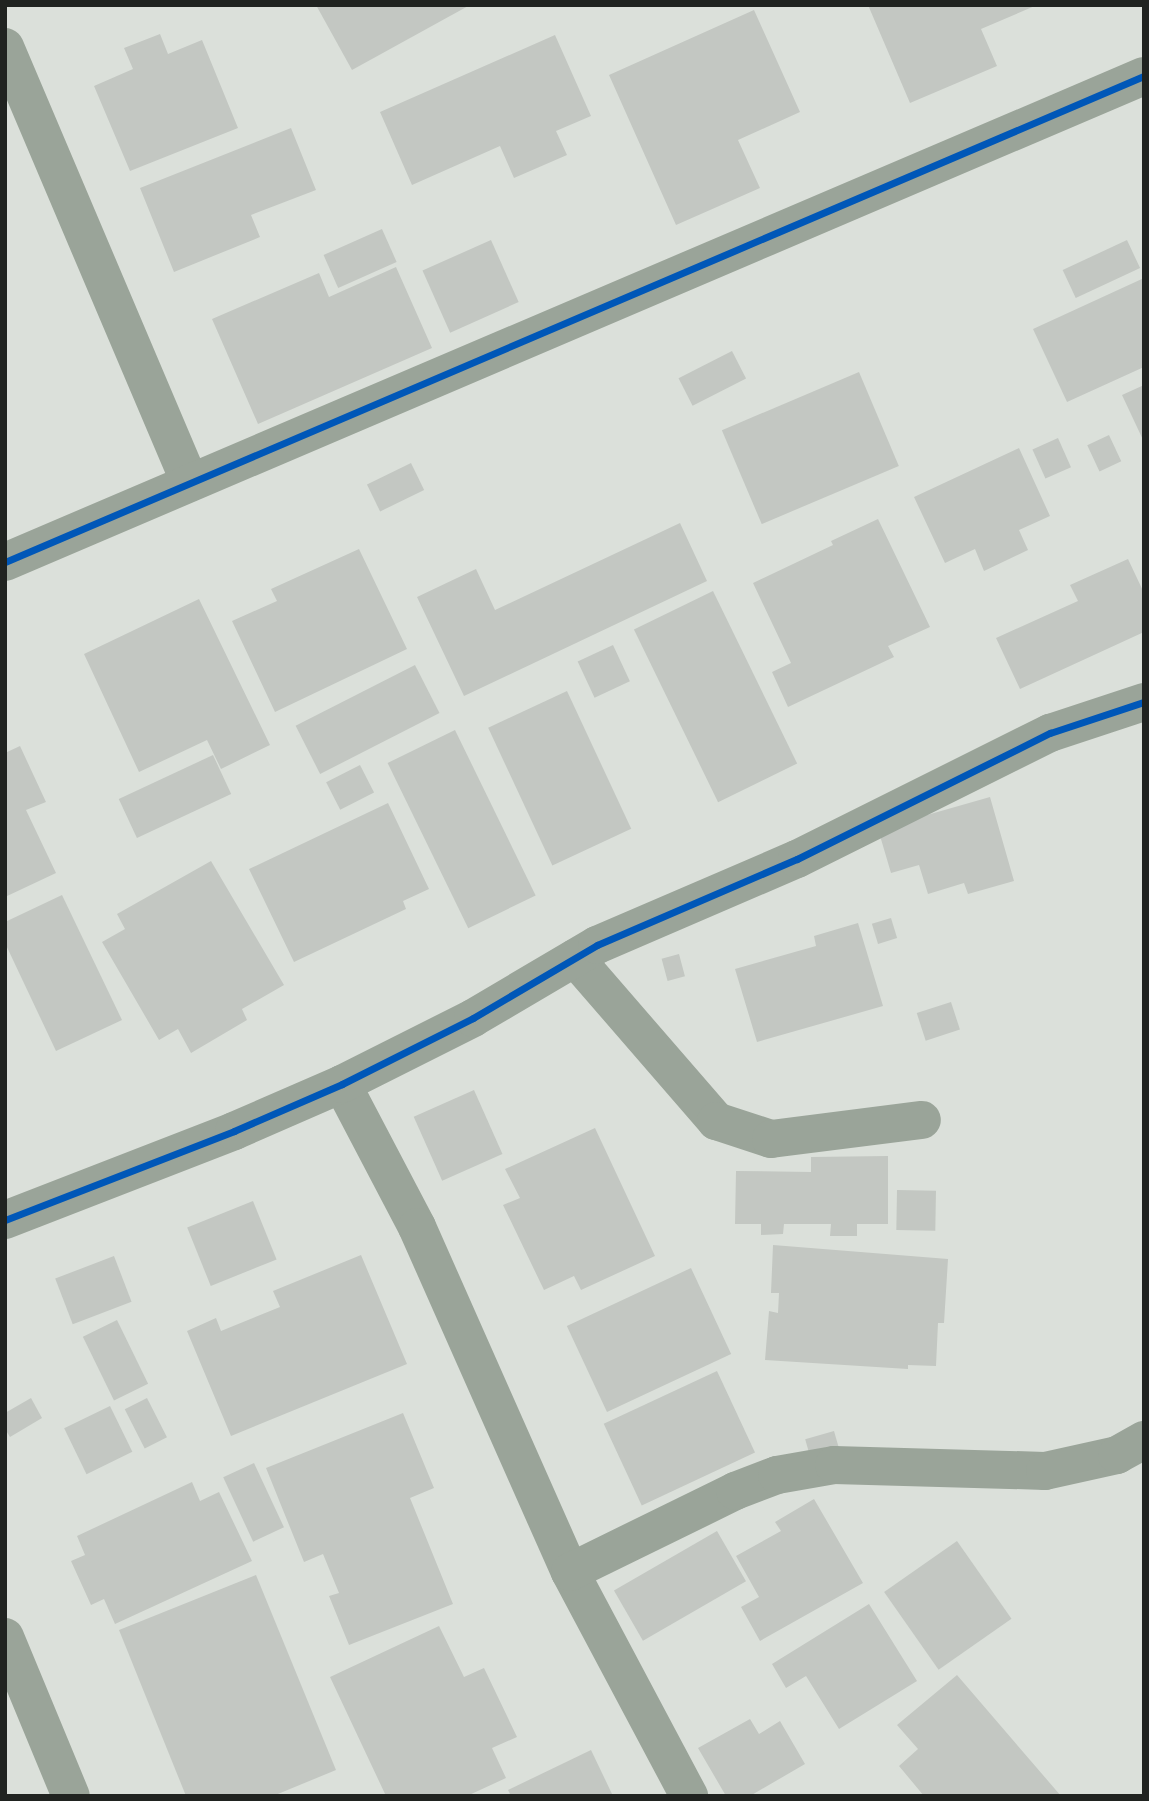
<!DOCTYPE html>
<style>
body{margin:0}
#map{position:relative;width:1149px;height:1801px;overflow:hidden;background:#dbe0da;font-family:Literata,serif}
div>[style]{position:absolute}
.building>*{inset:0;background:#c3c7c2;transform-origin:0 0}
.minor>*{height:38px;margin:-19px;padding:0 19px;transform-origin:19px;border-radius:19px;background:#9aa499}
.cycleway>*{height:7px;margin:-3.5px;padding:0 3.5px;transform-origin:3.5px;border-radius:3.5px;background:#0057b8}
span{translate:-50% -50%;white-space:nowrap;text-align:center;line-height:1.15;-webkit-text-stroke:5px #fff;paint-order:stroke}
.frame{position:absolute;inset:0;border:7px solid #202320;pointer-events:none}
</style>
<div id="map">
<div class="building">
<div style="clip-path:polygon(316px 5px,470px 5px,352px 70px)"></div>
<div style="clip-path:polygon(868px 5px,1037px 5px,981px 29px,997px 66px,910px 103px)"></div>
<div style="clip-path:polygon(754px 10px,800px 112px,738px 140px,760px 188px,676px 225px,609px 75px)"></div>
<div style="clip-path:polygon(160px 34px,168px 54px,202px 40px,238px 128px,130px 171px,94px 86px,133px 69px,124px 48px)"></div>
<div style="clip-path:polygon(555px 35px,591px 116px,556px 131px,567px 155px,514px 178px,500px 146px,412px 185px,380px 112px)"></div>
<div style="clip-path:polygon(291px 128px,316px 190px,251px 215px,260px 237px,174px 272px,140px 188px)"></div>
<div style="left:382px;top:229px;width:36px;height:64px;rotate:66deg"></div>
<div style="left:491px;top:240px;width:68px;height:75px;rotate:66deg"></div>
<div style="left:1127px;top:240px;width:31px;height:71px;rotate:65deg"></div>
<div style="clip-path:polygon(396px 267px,432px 348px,258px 424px,212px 319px,319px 273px,329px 297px)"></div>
<div style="clip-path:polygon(1144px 278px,1144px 367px,1067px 402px,1033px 329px)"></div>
<div style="left:732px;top:351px;width:31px;height:60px;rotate:63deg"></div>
<div style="left:859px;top:372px;width:102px;height:149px;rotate:67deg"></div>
<div style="clip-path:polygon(1144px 385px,1144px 442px,1122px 395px)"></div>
<div style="left:1109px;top:435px;width:29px;height:24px;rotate:65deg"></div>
<div style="left:1058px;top:438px;width:32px;height:28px;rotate:66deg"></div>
<div style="clip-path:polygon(1019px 448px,1050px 516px,1019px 530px,1028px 550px,984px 571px,975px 549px,945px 563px,914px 497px)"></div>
<div style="left:411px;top:463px;width:30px;height:49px;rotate:64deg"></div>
<div style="clip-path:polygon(878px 519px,930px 627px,888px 646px,894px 657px,788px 707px,772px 672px,791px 663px,753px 583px,833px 545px,831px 541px)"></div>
<div style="clip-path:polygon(680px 523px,707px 581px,464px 696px,417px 597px,476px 569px,495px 610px)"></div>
<div style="clip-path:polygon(359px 549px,407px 649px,275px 712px,232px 621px,277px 601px,271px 589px)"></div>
<div style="clip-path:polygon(1128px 559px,1144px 593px,1144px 632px,1020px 689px,996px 638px,1078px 601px,1070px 585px)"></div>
<div style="left:713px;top:591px;width:192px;height:88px;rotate:64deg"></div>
<div style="clip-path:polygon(199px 599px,270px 745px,221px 769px,207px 740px,139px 772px,84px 654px)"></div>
<div style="left:613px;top:645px;width:40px;height:39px;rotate:65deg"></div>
<div style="left:415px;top:665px;width:54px;height:134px;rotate:63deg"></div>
<div style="left:567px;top:691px;width:152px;height:87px;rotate:65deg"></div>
<div style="left:455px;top:730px;width:184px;height:75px;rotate:64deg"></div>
<div style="clip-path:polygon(20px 746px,46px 802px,26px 810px,56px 873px,5px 897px,5px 753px)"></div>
<div style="left:213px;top:755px;width:43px;height:104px;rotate:65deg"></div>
<div style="left:360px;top:765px;width:31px;height:38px;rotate:63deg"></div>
<div style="clip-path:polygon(990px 797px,1014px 881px,968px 894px,964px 883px,928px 894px,919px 865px,891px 873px,878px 829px)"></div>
<div style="clip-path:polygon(388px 803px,429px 889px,403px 901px,406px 909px,294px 962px,249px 869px)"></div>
<div style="clip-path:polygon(211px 861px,284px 985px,242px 1009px,247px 1020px,191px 1053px,178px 1029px,159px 1040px,102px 942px,125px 929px,117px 914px)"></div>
<div style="clip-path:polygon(62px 895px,122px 1020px,56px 1051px,5px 943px,5px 922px)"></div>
<div style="left:891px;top:918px;width:21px;height:20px;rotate:73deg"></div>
<div style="clip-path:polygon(858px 923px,883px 1006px,757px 1042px,735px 969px,816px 946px,814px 936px)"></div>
<div style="left:679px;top:954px;width:23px;height:18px;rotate:75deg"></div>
<div style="left:951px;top:1002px;width:29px;height:36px;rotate:72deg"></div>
<div style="left:474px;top:1090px;width:70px;height:66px;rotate:66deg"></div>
<div style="clip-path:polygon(595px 1128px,655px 1256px,581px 1290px,574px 1276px,544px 1290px,503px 1205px,520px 1198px,505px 1169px)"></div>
<div style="clip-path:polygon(888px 1156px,888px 1224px,857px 1224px,857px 1236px,830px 1236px,831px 1224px,784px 1224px,783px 1234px,761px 1235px,761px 1224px,735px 1224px,736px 1171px,811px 1172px,811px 1157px)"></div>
<div style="left:897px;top:1190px;width:39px;height:40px;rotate:1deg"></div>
<div style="left:253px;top:1201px;width:63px;height:71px;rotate:68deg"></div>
<div style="clip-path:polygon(773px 1245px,948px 1259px,944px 1323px,938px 1323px,936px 1366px,908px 1365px,908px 1369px,765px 1360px,769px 1311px,778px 1313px,779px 1293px,771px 1293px)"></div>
<div style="clip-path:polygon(361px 1255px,407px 1364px,231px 1436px,187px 1331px,216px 1318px,221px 1331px,280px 1307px,273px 1291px)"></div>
<div style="left:114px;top:1256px;width:49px;height:63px;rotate:69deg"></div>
<div style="left:691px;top:1268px;width:95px;height:137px;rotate:65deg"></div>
<div style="left:117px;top:1320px;width:71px;height:38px;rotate:64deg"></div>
<div style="left:717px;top:1371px;width:90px;height:125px;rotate:65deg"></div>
<div style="clip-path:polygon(31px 1398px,42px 1418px,10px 1437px,5px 1429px,5px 1413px)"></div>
<div style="left:147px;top:1398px;width:44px;height:25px;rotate:63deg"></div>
<div style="left:110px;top:1406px;width:51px;height:51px;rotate:64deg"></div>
<div style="clip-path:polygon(403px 1413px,434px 1488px,410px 1498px,453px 1604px,349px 1645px,329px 1596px,339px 1593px,323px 1554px,304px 1562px,266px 1468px)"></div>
<div style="left:834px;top:1431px;width:26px;height:30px;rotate:74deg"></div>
<div style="left:254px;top:1463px;width:71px;height:34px;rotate:65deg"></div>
<div style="clip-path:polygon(192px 1482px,200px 1501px,219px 1492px,252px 1561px,115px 1624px,104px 1599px,91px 1605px,71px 1561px,85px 1555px,77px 1536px)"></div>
<div style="clip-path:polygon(814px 1499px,863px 1583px,760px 1641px,741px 1607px,759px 1597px,736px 1556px,781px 1531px,775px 1522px)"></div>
<div style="left:717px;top:1531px;width:58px;height:119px;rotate:60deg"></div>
<div style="left:957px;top:1541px;width:95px;height:89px;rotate:55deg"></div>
<div style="clip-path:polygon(256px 1575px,336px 1770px,273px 1796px,186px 1796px,119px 1630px)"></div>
<div style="clip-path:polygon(869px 1604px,917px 1681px,839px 1729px,806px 1676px,786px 1688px,772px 1664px)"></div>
<div style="clip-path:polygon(439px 1626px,464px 1677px,484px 1668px,517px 1737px,492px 1748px,506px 1778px,467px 1796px,386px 1796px,330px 1677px)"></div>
<div style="clip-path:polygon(957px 1675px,1061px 1796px,924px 1796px,899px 1766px,918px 1749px,897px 1725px)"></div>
<div style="clip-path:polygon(750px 1719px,759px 1734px,780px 1721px,805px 1764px,750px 1796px,726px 1796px,698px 1748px)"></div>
<div style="clip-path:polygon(591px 1750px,613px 1796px,511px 1796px,508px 1790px)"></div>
</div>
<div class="minor">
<div style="left:5px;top:47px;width:473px;rotate:67deg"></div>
<div style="left:5px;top:562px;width:1238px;rotate:-23.11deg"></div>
<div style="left:575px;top:958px;width:216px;rotate:49.1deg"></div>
<div style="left:716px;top:1121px;width:58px;rotate:18.1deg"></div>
<div style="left:771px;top:1139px;width:152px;rotate:-7.2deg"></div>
<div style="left:342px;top:1084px;width:161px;rotate:62.3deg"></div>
<div style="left:417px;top:1227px;width:377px;rotate:66.1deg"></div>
<div style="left:570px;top:1572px;width:254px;rotate:62deg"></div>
<div style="left:5px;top:1220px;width:246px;rotate:-21.2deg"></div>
<div style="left:234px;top:1131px;width:118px;rotate:-23.5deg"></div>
<div style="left:342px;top:1084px;width:147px;rotate:-26.7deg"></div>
<div style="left:473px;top:1018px;width:144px;rotate:-30.5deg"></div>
<div style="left:597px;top:945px;width:218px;rotate:-23.3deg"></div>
<div style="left:797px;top:859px;width:283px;rotate:-26.5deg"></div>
<div style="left:1050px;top:733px;width:99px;rotate:-18.3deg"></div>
<div style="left:570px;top:1572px;width:184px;rotate:-26.1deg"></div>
<div style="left:735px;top:1491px;width:45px;rotate:-20.9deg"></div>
<div style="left:777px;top:1475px;width:58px;rotate:-10deg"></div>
<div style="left:834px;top:1465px;width:211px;rotate:1.6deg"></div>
<div style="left:1045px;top:1471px;width:74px;rotate:-12.5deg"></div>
<div style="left:1117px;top:1455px;width:31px;rotate:-29deg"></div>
<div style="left:5px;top:1637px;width:172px;rotate:67.5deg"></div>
</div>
<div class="cycleway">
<div style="left:5px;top:562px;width:1238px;rotate:-23.11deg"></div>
<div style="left:5px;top:1220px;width:246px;rotate:-21.2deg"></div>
<div style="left:234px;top:1131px;width:118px;rotate:-23.5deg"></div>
<div style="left:342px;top:1084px;width:147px;rotate:-26.7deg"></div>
<div style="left:473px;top:1018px;width:144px;rotate:-30.5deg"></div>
<div style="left:597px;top:945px;width:218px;rotate:-23.3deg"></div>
<div style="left:797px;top:859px;width:283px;rotate:-26.5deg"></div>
<div style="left:1050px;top:733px;width:99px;rotate:-18.3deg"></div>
</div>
<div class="frame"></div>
</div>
